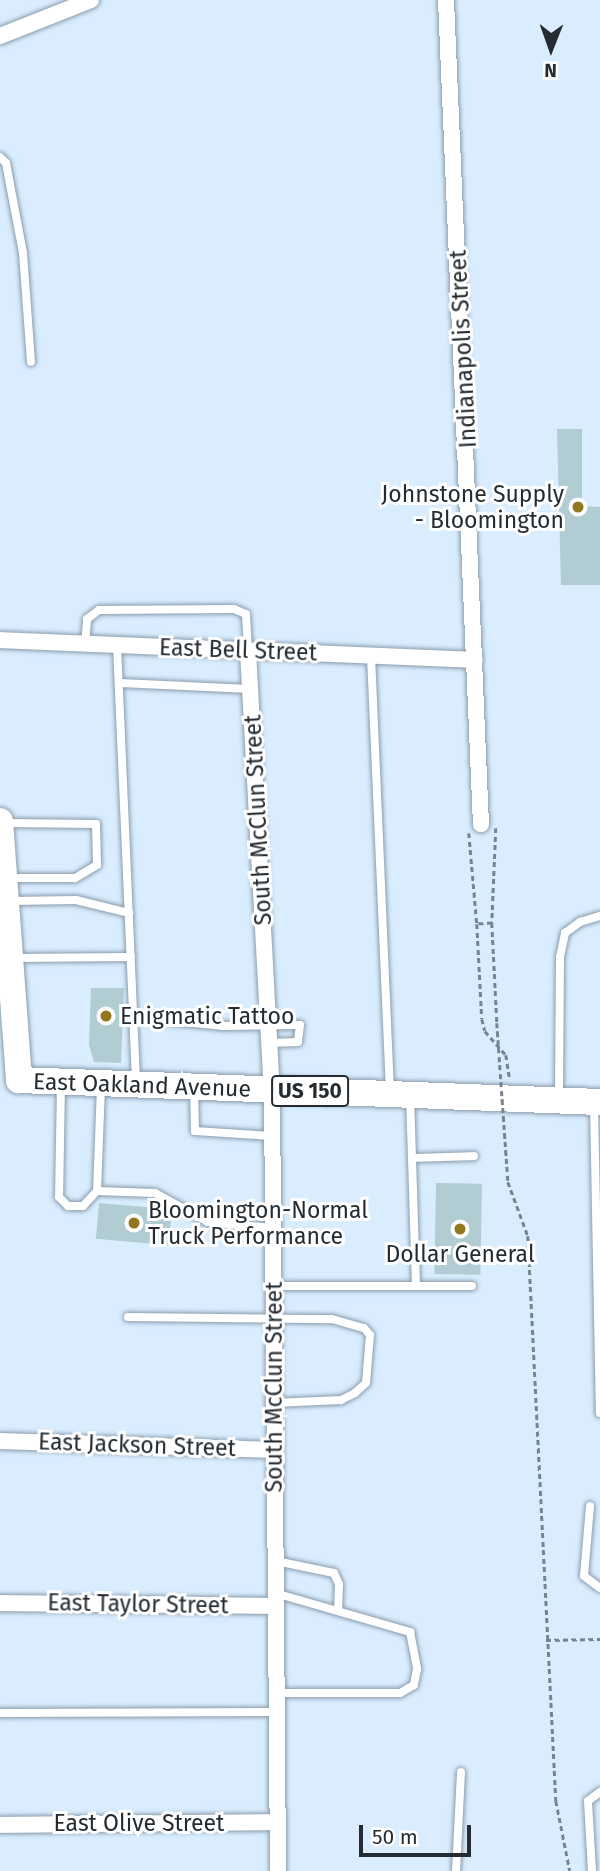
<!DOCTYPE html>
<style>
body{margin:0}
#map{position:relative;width:600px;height:1871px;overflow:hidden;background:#d9edfe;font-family:"Fira Sans",sans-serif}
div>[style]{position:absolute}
.building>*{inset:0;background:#b1cdd3;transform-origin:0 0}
.path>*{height:2.5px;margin-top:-1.25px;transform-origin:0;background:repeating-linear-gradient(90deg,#77848f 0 5px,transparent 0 8.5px)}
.roads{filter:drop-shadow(0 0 2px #8a9cac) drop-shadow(0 0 2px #8a9cac)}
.lane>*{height:8px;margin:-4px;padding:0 4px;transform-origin:4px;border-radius:4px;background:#fff}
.street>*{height:16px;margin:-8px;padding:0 8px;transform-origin:8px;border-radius:8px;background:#fff}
.primary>*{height:26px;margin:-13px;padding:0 13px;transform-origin:13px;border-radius:13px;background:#fff}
.path-bridge>*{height:2.5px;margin-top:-1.25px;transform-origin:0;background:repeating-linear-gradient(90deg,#77848f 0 5px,transparent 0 8.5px)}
.dots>*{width:19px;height:19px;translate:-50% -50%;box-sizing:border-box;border:4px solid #fff;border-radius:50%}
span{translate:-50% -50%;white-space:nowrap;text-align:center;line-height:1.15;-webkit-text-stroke:6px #fff;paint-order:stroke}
.shield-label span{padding:2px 5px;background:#fff;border:2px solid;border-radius:5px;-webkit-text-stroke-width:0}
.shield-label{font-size:21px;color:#242b31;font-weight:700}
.street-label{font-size:23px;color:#242b31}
.poi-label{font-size:23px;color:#242b31}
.right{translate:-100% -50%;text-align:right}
.left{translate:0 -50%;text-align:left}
.north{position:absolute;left:516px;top:14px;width:70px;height:70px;-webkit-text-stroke:5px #fff;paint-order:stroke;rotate:181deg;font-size:19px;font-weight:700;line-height:28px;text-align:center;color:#242b31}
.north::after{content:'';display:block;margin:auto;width:24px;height:32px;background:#242b31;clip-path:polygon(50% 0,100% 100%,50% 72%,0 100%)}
.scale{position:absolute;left:359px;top:1825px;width:112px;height:32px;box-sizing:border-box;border:4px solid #242b31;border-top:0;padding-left:9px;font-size:21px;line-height:24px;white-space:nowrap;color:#242b31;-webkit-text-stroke:5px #fff;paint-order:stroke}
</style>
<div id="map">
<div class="building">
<div style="clip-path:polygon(557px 429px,582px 429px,582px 506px,600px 507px,600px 585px,561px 585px)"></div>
<div style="clip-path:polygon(91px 988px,124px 988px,121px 1063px,94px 1062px,89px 1045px)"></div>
<div style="left:436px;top:1183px;width:46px;height:91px;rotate:1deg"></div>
<div style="left:99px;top:1203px;width:73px;height:36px;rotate:5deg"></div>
</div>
<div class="path">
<div style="left:496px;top:828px;width:95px;rotate:92.4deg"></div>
<div style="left:492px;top:923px;width:100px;rotate:87.1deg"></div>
<div style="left:469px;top:833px;width:91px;rotate:85deg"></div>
<div style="left:492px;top:923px;width:15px;rotate:176deg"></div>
<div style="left:477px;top:924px;width:95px;rotate:87deg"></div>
<div style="left:482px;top:1019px;width:12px;rotate:76deg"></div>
<div style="left:485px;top:1031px;width:32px;rotate:49deg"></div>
<div style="left:506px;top:1055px;width:24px;rotate:81deg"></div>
<div style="left:508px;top:1182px;width:58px;rotate:69.7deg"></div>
<div style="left:528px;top:1236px;width:566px;rotate:87.16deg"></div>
<div style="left:556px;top:1801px;width:71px;rotate:78.7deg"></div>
<div style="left:546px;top:1640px;width:54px;rotate:-1.1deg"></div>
</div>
<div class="roads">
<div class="lane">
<div style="left:0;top:157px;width:8px;rotate:45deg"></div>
<div style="left:6px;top:163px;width:92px;rotate:79.3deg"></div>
<div style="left:23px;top:253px;width:109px;rotate:85.8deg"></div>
<div style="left:85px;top:644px;width:25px;rotate:-85deg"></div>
<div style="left:87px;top:619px;width:15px;rotate:-37deg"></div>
<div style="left:99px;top:610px;width:135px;rotate:-0.4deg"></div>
<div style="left:234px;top:609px;width:13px;rotate:23deg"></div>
<div style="left:246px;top:614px;width:37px;rotate:87deg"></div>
<div style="left:117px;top:645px;width:434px;rotate:87.5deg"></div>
<div style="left:371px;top:656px;width:435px;rotate:87.5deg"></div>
<div style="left:119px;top:683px;width:132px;rotate:2.6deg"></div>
<div style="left:5px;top:823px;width:91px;rotate:0.6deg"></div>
<div style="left:96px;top:824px;width:41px;rotate:88.6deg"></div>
<div style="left:97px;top:865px;width:26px;rotate:149deg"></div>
<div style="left:75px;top:878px;width:68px;rotate:180deg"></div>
<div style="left:9px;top:901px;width:67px;rotate:-0.9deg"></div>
<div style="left:76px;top:900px;width:55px;rotate:13.8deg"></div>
<div style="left:13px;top:958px;width:118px;rotate:-0.5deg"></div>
<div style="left:134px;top:1017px;width:88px;rotate:5.8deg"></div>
<div style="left:222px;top:1026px;width:78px;rotate:-0.7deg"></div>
<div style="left:300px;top:1025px;width:17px;rotate:97deg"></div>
<div style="left:298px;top:1042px;width:29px;rotate:178deg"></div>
<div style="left:61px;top:1085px;width:112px;rotate:91deg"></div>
<div style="left:59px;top:1197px;width:13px;rotate:45deg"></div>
<div style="left:68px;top:1206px;width:15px"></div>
<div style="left:83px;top:1206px;width:21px;rotate:-47deg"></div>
<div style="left:97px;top:1191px;width:103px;rotate:-87.8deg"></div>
<div style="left:194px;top:1089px;width:42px;rotate:88.6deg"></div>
<div style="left:195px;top:1131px;width:77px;rotate:3.7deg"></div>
<div style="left:559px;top:1096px;width:139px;rotate:-89.6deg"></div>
<div style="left:560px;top:957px;width:25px;rotate:-78deg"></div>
<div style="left:565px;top:933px;width:19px;rotate:-36deg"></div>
<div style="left:580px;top:922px;width:21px;rotate:-17deg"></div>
<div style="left:594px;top:1105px;width:308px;rotate:88.9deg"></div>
<div style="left:412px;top:1158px;width:62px;rotate:-1.8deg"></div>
<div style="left:97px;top:1191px;width:58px;rotate:2deg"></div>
<div style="left:155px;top:1193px;width:60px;rotate:28.7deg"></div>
<div style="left:208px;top:1222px;width:65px;rotate:5.3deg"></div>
<div style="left:273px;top:1286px;width:143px"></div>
<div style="left:416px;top:1286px;width:187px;rotate:-91.8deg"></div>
<div style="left:416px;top:1286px;width:56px"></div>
<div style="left:128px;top:1317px;width:204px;rotate:0.6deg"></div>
<div style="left:332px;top:1319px;width:33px;rotate:16deg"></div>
<div style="left:364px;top:1328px;width:9px;rotate:49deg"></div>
<div style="left:370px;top:1335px;width:48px;rotate:94.8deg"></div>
<div style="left:366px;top:1383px;width:15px;rotate:138deg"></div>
<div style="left:355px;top:1393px;width:16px;rotate:153deg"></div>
<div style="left:341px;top:1400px;width:67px;rotate:177.4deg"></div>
<div style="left:590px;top:1506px;width:70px;rotate:94.9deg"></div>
<div style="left:584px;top:1576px;width:20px;rotate:37deg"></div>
<div style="left:276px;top:1561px;width:59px;rotate:11.7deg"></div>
<div style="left:334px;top:1573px;width:12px;rotate:66deg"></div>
<div style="left:339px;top:1584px;width:24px;rotate:92deg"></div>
<div style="left:275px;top:1593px;width:141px;rotate:16.1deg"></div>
<div style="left:410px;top:1632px;width:38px;rotate:79deg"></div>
<div style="left:417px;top:1669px;width:16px;rotate:101deg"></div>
<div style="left:414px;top:1685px;width:16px;rotate:150deg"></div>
<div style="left:400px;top:1693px;width:124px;rotate:180deg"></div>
<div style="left:0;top:1713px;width:276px;rotate:-0.2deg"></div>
<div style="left:456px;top:1871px;width:99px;rotate:-87.1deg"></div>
<div style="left:592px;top:1871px;width:70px;rotate:-93.3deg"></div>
<div style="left:588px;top:1801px;width:15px;rotate:-37deg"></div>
</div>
<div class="street">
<div style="left:446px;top:0;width:825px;rotate:87.57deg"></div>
<div style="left:0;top:36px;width:98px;rotate:-21.6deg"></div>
<div style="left:0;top:640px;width:475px;rotate:2.4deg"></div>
<div style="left:248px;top:651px;width:440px;rotate:86.9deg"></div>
<div style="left:272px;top:1090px;width:781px;rotate:89.56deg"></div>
<div style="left:0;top:1441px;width:274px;rotate:1.9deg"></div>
<div style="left:0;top:1603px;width:275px;rotate:0.6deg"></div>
<div style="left:0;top:1825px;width:278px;rotate:-0.6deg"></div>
</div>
<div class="primary">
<div style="left:0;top:821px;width:260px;rotate:85.8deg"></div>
<div style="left:19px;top:1080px;width:581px;rotate:2.17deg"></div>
</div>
</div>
<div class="path-bridge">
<div style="left:497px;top:1023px;width:159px;rotate:86deg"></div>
</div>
<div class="dots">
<div style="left:578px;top:507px;background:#92771d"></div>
<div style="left:106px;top:1016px;background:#92771d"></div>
<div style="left:134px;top:1223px;background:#92771d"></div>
<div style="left:460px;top:1229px;background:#92771d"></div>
</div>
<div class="shield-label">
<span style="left:310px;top:1091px">US 150</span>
</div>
<div class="street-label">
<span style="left:463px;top:349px;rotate:-93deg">Indianapolis Street</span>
<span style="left:238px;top:650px;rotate:2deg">East Bell Street</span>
<span style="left:258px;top:820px;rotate:-93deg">South McClun Street</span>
<span style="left:142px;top:1085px;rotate:2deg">East Oakland Avenue</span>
<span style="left:274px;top:1387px;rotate:-90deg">South McClun Street</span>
<span style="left:137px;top:1445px;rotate:2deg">East Jackson Street</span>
<span style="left:138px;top:1604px;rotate:1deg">East Taylor Street</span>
<span style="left:139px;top:1823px">East Olive Street</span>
</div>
<div class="poi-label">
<span class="right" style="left:564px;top:507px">Johnstone Supply<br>- Bloomington</span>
<span class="left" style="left:120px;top:1016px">Enigmatic Tattoo</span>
<span class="left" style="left:148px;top:1223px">Bloomington-Normal<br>Truck Performance</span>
<span style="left:460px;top:1254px">Dollar General</span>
</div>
<div class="north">N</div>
<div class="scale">50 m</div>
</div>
